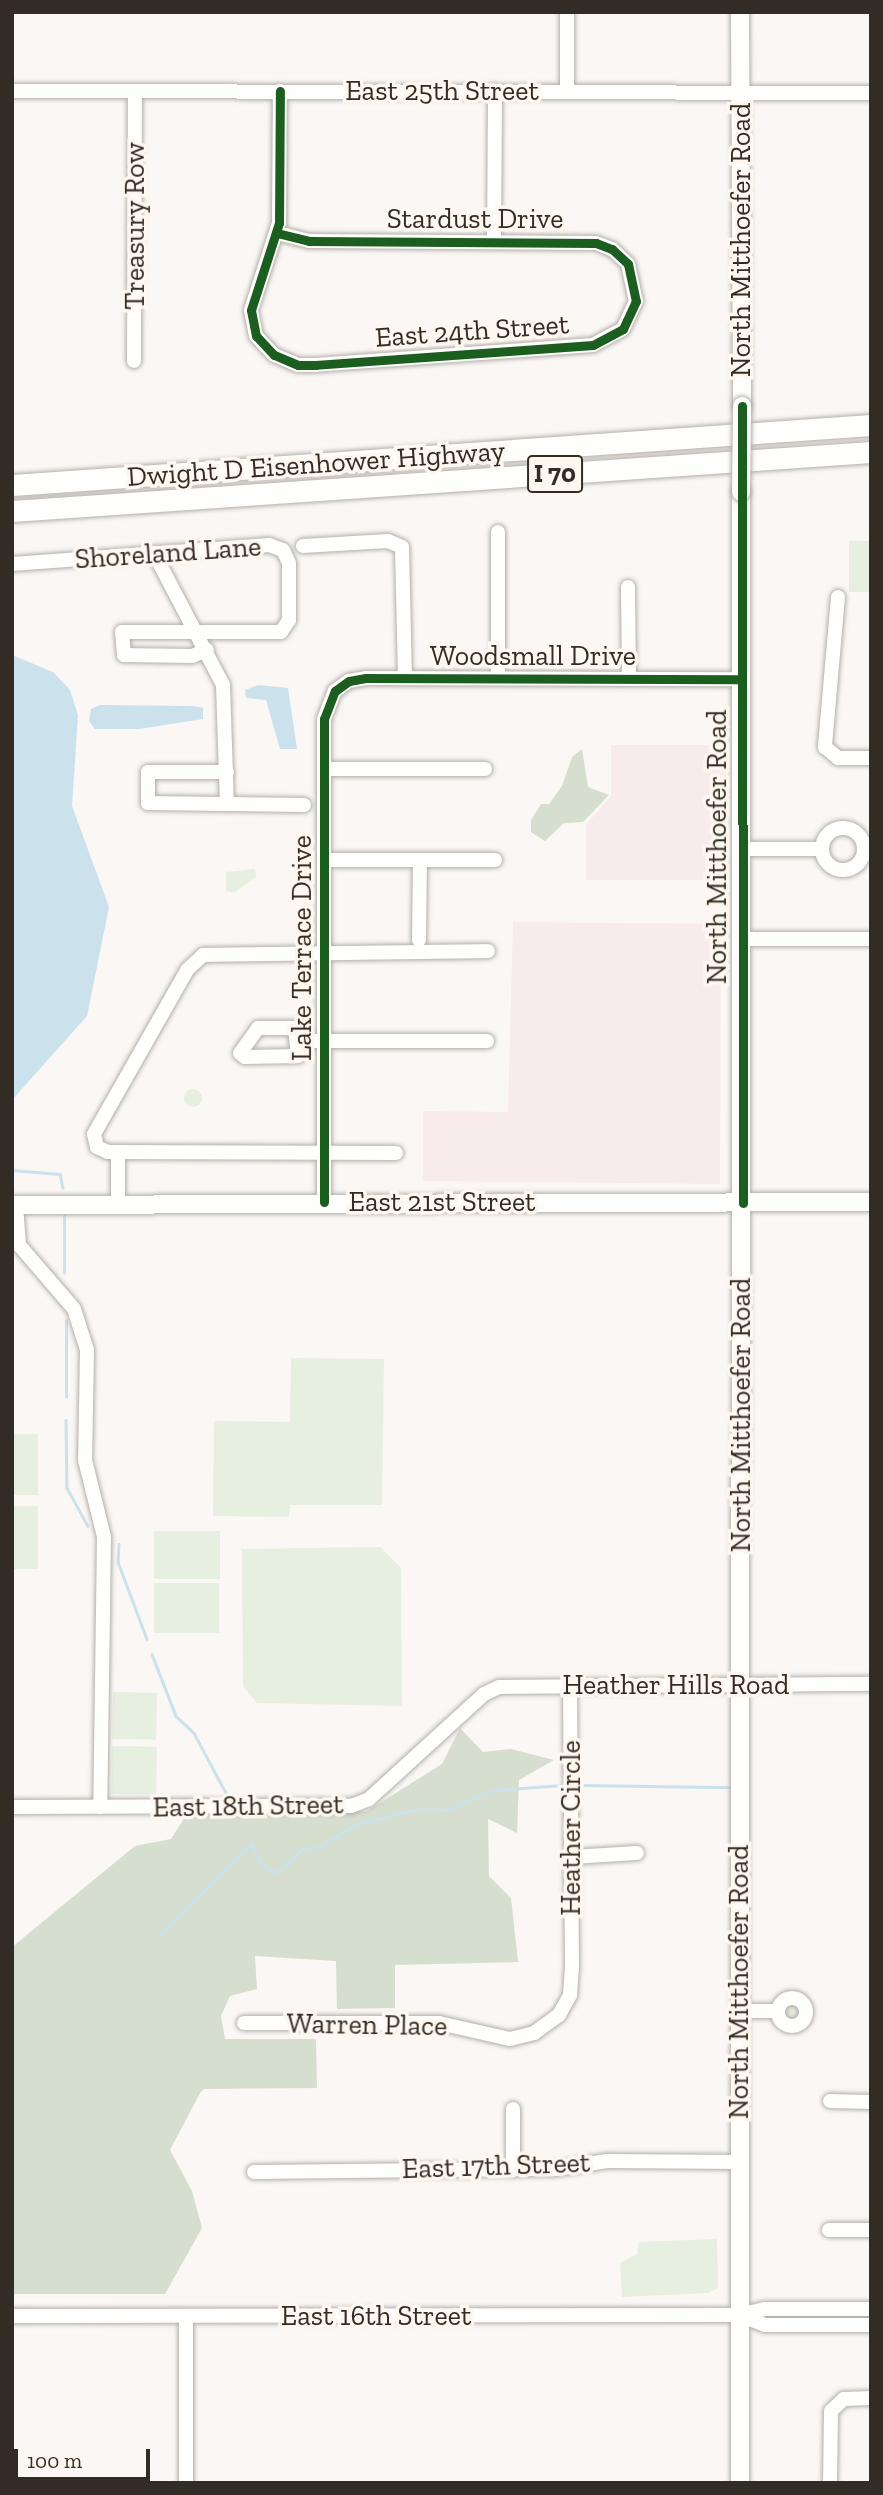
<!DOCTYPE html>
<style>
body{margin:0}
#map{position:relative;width:883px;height:2495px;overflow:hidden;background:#faf7f4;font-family:"Zilla Slab",serif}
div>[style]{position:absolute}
.commercial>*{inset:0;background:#f8ebec}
.green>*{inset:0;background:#e7efe1;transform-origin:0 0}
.round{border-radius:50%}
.forest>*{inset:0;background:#d5decf}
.water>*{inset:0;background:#cbe1ec}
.stream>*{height:2.5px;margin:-1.25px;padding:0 1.25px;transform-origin:1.25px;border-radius:1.25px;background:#cbe1ec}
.roads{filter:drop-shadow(0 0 2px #b4afaa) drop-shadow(0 0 2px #b4afaa)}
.minor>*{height:14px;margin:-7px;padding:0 7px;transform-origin:7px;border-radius:7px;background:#fefefd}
.minor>.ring{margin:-7px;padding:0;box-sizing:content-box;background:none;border:14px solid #fefefd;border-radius:50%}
.major>*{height:18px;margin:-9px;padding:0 9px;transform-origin:9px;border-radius:9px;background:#fefefd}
.highway>*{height:21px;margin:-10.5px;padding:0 10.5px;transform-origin:10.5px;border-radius:10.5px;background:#fefefd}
.bridges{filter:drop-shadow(0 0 2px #b4afaa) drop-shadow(0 0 2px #b4afaa)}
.major-bridge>*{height:18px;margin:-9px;padding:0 9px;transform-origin:9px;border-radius:9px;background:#fefefd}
.cycleway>*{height:9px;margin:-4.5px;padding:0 4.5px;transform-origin:4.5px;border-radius:4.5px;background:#1b5e20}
span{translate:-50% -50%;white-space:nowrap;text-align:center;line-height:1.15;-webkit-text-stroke:7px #fef7f0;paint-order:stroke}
.shield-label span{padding:2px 5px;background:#fef7f0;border:2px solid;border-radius:5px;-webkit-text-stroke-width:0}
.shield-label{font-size:26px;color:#322c25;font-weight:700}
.street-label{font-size:28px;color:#322c25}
.frame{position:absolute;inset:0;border:14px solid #322c25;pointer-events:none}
.scale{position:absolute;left:14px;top:2449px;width:136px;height:32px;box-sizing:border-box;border:4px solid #322c25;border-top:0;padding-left:9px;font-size:21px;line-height:24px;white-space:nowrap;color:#322c25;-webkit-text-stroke:5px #fef7f0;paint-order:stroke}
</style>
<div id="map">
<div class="commercial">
<div style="clip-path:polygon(611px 745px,726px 745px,726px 880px,586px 880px,586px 825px,611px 796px)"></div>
<div style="clip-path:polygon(513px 922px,721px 924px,720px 1184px,423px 1181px,423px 1111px,508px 1112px)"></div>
</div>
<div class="green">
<div style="left:849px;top:541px;width:22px;height:51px"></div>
<div style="clip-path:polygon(255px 869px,256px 877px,234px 893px,226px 891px,226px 872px)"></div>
<div class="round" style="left:184px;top:1089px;width:18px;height:18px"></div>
<div style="clip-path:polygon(291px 1358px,384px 1359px,382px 1505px,290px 1505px,289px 1517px,213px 1516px,214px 1421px,290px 1422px)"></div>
<div style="left:12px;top:1434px;width:26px;height:61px"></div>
<div style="left:12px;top:1506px;width:26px;height:63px"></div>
<div style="left:154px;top:1531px;width:66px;height:48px"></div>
<div style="clip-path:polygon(380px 1547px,401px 1568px,402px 1706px,257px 1703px,243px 1686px,242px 1549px)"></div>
<div style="left:154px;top:1583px;width:65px;height:50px"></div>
<div style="left:113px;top:1692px;width:44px;height:47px;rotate:1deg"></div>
<div style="left:112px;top:1746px;width:45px;height:48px;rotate:1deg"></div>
<div class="round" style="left:783px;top:2003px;width:18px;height:18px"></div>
<div style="clip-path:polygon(717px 2239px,718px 2288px,708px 2293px,622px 2297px,620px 2263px,637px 2254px,639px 2242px)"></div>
</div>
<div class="forest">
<div style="clip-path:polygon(582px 749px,588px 787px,609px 795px,583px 822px,564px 823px,545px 841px,531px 832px,531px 820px,541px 804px,549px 804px,562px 786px,572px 757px)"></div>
<div style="clip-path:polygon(460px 1728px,483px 1752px,511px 1749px,554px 1760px,519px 1780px,517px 1833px,488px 1819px,489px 1876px,511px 1898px,518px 1962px,395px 1965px,395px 2008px,337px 2009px,336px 1961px,255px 1956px,257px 1989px,230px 1996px,221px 2016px,225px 2039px,316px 2039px,317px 2088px,204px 2089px,200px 2093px,170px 2150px,192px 2191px,202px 2228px,165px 2294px,12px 2294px,12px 1947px,135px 1846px,171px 1839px,187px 1814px,367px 1811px,442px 1764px)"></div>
</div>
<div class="water">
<div style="clip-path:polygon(12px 655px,53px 672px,70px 690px,78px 715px,72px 806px,109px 907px,87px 1016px,12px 1100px)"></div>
<div style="clip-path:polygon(258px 685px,288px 688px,297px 749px,280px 749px,266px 700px,246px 698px,245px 690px)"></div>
<div style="clip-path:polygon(100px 705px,193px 706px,203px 708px,203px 719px,139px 729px,95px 729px,89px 721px,91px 709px)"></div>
</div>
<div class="stream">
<div style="left:12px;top:1170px;width:48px;rotate:4.8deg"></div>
<div style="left:60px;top:1174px;width:14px;rotate:78deg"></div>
<div style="left:64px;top:1273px;width:57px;rotate:-90deg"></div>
<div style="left:66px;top:1397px;width:76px;rotate:-90deg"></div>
<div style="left:66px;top:1420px;width:68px;rotate:89.2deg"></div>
<div style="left:67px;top:1488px;width:43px;rotate:61.1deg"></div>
<div style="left:119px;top:1544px;width:18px;rotate:93deg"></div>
<div style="left:118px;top:1562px;width:82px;rotate:69.4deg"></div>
<div style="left:152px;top:1654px;width:66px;rotate:68.8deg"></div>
<div style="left:176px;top:1716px;width:25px;rotate:43deg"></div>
<div style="left:194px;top:1733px;width:68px;rotate:61.9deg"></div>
<div style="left:579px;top:1785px;width:152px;rotate:0.8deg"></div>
<div style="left:160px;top:1935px;width:129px;rotate:-45.3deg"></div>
<div style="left:251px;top:1843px;width:25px;rotate:63deg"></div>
<div style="left:262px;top:1865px;width:16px;rotate:30deg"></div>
<div style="left:276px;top:1873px;width:36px;rotate:-42deg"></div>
<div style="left:303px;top:1849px;width:15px;rotate:-8deg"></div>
<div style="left:318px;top:1847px;width:45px;rotate:-30.5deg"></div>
<div style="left:357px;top:1824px;width:59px;rotate:-13.8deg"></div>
<div style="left:414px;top:1810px;width:33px"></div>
<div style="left:447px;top:1810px;width:51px;rotate:-23.1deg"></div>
<div style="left:494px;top:1790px;width:69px;rotate:-4.1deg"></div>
</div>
<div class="roads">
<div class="minor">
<div style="left:12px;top:91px;width:859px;rotate:0.13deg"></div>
<div style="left:567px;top:91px;width:79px;rotate:-90deg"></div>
<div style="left:277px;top:233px;width:33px;rotate:14deg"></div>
<div style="left:309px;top:241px;width:287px;rotate:0.4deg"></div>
<div style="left:596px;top:243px;width:17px;rotate:21deg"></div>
<div style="left:612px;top:249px;width:22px;rotate:43deg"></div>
<div style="left:628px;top:264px;width:38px;rotate:78deg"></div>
<div style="left:636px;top:301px;width:31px;rotate:115deg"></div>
<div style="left:623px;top:329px;width:34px;rotate:152deg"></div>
<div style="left:593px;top:345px;width:278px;rotate:175.9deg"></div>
<div style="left:316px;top:365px;width:18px;rotate:180deg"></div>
<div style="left:298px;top:365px;width:26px;rotate:-157deg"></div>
<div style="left:274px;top:355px;width:26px;rotate:-133deg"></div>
<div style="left:256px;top:336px;width:26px;rotate:-101deg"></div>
<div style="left:251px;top:310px;width:91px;rotate:-72.2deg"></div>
<div style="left:279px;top:223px;width:132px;rotate:-89.6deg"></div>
<div style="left:494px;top:241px;width:150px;rotate:-89.6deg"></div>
<div style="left:134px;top:361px;width:270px;rotate:-89.8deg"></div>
<div style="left:498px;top:532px;width:146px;rotate:90deg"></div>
<div style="left:303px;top:546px;width:85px;rotate:-3.4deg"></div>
<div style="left:388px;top:541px;width:15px;rotate:23deg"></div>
<div style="left:402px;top:547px;width:131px;rotate:88.7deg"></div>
<div style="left:154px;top:553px;width:149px;rotate:62.4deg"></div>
<div style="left:223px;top:685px;width:119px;rotate:88.1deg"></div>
<div style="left:12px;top:564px;width:258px;rotate:-4.2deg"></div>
<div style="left:269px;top:545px;width:15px;rotate:20deg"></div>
<div style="left:283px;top:550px;width:14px;rotate:65deg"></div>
<div style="left:289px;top:563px;width:57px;rotate:90deg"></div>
<div style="left:289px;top:620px;width:14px;rotate:124deg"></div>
<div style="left:281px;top:632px;width:159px;rotate:180deg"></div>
<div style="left:122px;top:632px;width:23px;rotate:85deg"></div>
<div style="left:124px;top:655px;width:68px;rotate:0.8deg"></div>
<div style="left:192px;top:656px;width:16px;rotate:-22deg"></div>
<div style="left:628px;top:587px;width:92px;rotate:89.4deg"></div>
<div style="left:838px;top:597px;width:151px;rotate:95deg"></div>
<div style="left:825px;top:747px;width:17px;rotate:40deg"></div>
<div style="left:838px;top:758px;width:33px"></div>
<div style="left:324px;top:769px;width:161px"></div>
<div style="left:227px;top:772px;width:79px;rotate:180deg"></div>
<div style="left:148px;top:772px;width:31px;rotate:90deg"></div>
<div style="left:148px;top:803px;width:156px;rotate:0.7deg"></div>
<div class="ring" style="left:822px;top:828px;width:28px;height:28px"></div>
<div style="left:740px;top:849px;width:82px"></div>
<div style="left:324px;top:860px;width:171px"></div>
<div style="left:740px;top:939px;width:131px"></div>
<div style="left:419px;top:940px;width:80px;rotate:-89.3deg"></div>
<div style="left:258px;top:1028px;width:37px"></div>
<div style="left:295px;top:1028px;width:28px;rotate:84deg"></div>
<div style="left:298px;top:1056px;width:53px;rotate:178.9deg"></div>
<div style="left:245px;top:1057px;width:6px;rotate:-141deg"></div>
<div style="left:240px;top:1053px;width:31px;rotate:-54deg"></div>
<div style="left:298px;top:1041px;width:189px"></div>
<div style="left:396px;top:1153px;width:288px;rotate:-179.8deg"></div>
<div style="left:108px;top:1152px;width:12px;rotate:-156deg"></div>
<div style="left:97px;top:1147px;width:13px;rotate:-103deg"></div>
<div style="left:94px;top:1134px;width:189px;rotate:-60.4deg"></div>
<div style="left:187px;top:970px;width:22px;rotate:-43deg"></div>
<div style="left:203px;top:955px;width:285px;rotate:-0.8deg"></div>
<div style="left:324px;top:1202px;width:483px;rotate:-90deg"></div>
<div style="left:324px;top:719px;width:30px;rotate:-69deg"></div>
<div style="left:335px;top:691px;width:17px;rotate:-36deg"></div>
<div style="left:349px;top:681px;width:17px;rotate:-10deg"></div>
<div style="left:366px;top:678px;width:374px;rotate:0.2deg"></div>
<div style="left:118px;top:1203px;width:51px;rotate:-90deg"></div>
<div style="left:16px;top:1205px;width:40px;rotate:85.7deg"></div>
<div style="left:19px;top:1245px;width:84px;rotate:49.3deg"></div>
<div style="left:74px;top:1309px;width:43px;rotate:72.4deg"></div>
<div style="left:87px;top:1350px;width:110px;rotate:91deg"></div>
<div style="left:85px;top:1460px;width:79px;rotate:76.1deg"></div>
<div style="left:104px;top:1537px;width:270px;rotate:90.8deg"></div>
<div style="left:12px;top:1807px;width:339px;rotate:-0.2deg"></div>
<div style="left:351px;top:1806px;width:19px;rotate:-21deg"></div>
<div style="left:369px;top:1799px;width:156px;rotate:-42.4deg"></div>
<div style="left:484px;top:1694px;width:17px;rotate:-25deg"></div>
<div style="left:499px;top:1687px;width:372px;rotate:-0.5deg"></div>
<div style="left:571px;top:1857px;width:66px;rotate:-3.5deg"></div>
<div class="ring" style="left:778px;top:1998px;width:14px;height:14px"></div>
<div style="left:739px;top:2011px;width:39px"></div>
<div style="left:244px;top:2023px;width:195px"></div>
<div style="left:439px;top:2023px;width:73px;rotate:12.7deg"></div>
<div style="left:510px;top:2039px;width:25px;rotate:-14deg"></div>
<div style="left:534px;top:2033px;width:31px;rotate:-36deg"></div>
<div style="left:559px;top:2015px;width:23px;rotate:-61deg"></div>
<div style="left:570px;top:1995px;width:26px;rotate:-86deg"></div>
<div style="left:572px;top:1969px;width:283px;rotate:-90.4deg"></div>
<div style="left:830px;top:2101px;width:41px;rotate:1.4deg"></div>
<div style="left:513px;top:2170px;width:61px;rotate:-90deg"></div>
<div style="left:254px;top:2172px;width:301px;rotate:-0.6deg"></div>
<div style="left:555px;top:2169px;width:53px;rotate:-8.7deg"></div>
<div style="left:607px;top:2161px;width:132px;rotate:0.4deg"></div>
<div style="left:829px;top:2230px;width:42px"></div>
<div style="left:739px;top:2315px;width:28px;rotate:21deg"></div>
<div style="left:765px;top:2325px;width:106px"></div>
<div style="left:12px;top:2316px;width:727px;rotate:-0.08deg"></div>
<div style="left:739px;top:2315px;width:27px;rotate:-13deg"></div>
<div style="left:765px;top:2309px;width:106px"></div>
<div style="left:186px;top:2483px;width:166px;rotate:-90deg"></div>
<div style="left:830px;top:2483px;width:72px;rotate:-89.2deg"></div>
<div style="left:831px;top:2411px;width:18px;rotate:-43deg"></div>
<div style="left:844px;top:2399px;width:27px;rotate:-2deg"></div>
</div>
<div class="major">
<div style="left:740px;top:12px;width:394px;rotate:89.7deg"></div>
<div style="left:12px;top:1205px;width:859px;rotate:-0.2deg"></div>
<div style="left:740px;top:2483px;width:1991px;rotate:-89.97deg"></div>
</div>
<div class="highway">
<div style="left:12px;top:485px;width:861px;rotate:-4deg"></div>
<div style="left:12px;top:511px;width:861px;rotate:-3.93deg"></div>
</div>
</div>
<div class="bridges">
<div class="major-bridge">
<div style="left:741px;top:492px;width:86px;rotate:-89.3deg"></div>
</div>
</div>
<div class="cycleway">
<div style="left:277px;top:233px;width:33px;rotate:14deg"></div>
<div style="left:309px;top:241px;width:287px;rotate:0.4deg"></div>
<div style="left:596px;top:243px;width:17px;rotate:21deg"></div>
<div style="left:612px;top:249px;width:22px;rotate:43deg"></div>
<div style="left:628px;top:264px;width:38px;rotate:78deg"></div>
<div style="left:636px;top:301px;width:31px;rotate:115deg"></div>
<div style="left:623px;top:329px;width:34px;rotate:152deg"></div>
<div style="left:593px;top:345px;width:278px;rotate:175.9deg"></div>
<div style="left:316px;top:365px;width:18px;rotate:180deg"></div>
<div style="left:298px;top:365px;width:26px;rotate:-157deg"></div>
<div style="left:274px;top:355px;width:26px;rotate:-133deg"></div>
<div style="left:256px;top:336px;width:26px;rotate:-101deg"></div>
<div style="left:251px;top:310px;width:91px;rotate:-72.2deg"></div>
<div style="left:279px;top:223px;width:132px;rotate:-89.6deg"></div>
<div style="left:742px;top:406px;width:797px;rotate:89.93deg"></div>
<div style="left:324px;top:1202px;width:483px;rotate:-90deg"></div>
<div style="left:324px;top:719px;width:30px;rotate:-69deg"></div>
<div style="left:335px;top:691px;width:17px;rotate:-36deg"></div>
<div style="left:349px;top:681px;width:17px;rotate:-10deg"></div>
<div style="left:366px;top:678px;width:374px;rotate:0.2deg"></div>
</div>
<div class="shield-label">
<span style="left:555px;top:474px">I 70</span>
</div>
<div class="street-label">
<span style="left:442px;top:91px">East 25th Street</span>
<span style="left:475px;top:219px">Stardust Drive</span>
<span style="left:135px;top:226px;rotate:-90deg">Treasury Row</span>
<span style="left:741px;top:240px;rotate:-90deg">North Mitthoefer Road</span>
<span style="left:472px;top:331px;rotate:-4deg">East 24th Street</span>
<span style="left:316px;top:464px;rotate:-4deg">Dwight D Eisenhower Highway</span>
<span style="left:168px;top:553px;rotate:-4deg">Shoreland Lane</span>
<span style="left:533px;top:656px">Woodsmall Drive</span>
<span style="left:717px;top:847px;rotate:-90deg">North Mitthoefer Road</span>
<span style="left:302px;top:948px;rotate:-90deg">Lake Terrace Drive</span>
<span style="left:442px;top:1202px">East 21st Street</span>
<span style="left:741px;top:1415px;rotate:-90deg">North Mitthoefer Road</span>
<span style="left:676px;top:1685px">Heather Hills Road</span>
<span style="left:248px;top:1806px;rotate:-1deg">East 18th Street</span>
<span style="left:571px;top:1828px;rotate:-90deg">Heather Circle</span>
<span style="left:739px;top:1982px;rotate:-90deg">North Mitthoefer Road</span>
<span style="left:367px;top:2025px;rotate:1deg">Warren Place</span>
<span style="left:496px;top:2166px;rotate:-2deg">East 17th Street</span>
<span style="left:376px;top:2316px">East 16th Street</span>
</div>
<div class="frame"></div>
<div class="scale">100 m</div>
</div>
